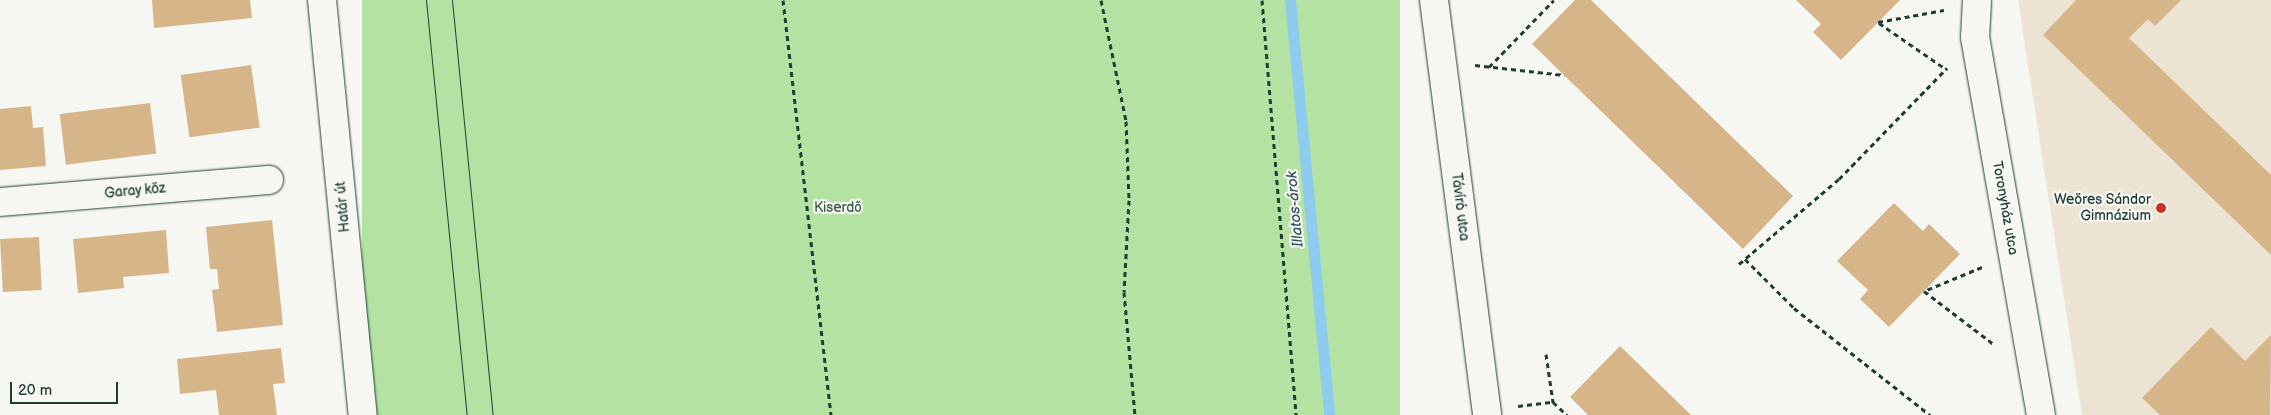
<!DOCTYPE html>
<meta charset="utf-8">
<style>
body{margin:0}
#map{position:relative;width:2271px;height:415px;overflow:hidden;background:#f6f6f2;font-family:"Balsamiq Sans",sans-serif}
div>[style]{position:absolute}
.built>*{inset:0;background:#ece3d2}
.green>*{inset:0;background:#b3e2a2;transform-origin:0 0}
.stream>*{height:11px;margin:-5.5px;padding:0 5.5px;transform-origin:5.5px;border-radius:5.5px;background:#8dccee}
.building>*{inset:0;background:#d6b689;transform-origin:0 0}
.path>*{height:3px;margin-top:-1.5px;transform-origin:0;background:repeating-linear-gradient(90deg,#1f3d34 0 5px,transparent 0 9px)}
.roads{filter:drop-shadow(0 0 1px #1f3d34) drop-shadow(0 0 1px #1f3d34)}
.minor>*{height:28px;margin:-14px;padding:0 14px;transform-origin:14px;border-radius:14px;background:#f6f6f2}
.secondary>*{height:28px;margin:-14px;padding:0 14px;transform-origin:14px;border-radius:14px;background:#f6f6f2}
.tram>*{height:1px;margin:-0.5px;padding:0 0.5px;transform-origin:0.5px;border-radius:0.5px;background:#1f3d34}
.dots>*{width:14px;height:14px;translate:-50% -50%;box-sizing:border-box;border:2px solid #f6f6f2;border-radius:50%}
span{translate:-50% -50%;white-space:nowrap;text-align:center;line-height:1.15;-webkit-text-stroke:4.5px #f6f6f2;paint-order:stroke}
.street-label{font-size:14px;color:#1f3d34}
.poi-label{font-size:14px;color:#1f3d34}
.right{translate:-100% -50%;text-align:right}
.park-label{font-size:14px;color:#3d5e4a}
.water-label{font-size:15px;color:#355a59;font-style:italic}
.scale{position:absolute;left:10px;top:382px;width:108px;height:22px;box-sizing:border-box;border:2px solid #1f3d34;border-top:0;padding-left:6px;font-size:15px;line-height:18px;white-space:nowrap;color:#1f3d34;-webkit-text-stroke:4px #f6f6f2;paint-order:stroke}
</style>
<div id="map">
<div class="built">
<div style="clip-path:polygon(2018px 0,2271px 0,2271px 415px,2082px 415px)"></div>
</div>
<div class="green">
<div style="left:362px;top:0;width:1038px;height:417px"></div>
</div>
<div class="stream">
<div style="left:1290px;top:0;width:417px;rotate:84.6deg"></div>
</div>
<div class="building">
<div style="clip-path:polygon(152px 0,250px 0,252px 18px,154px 28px)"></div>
<div style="clip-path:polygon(1575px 0,1591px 0,1793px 196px,1743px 249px,1532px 44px)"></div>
<div style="clip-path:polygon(1796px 0,1900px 0,1841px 60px,1813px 32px,1821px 24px)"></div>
<div style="clip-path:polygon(2076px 0,2181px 0,2155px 26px,2148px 19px,2129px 38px,2271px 175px,2271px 255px,2043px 35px)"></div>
<div style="left:251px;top:65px;width:63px;height:71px;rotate:82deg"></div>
<div style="left:150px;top:103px;width:51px;height:91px;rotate:83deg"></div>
<div style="clip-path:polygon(31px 106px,33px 128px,43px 127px,46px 166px,0 170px,0 109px)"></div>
<div style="clip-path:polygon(1894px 203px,1923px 231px,1929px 224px,1960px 254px,1889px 327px,1860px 299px,1868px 290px,1837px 261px)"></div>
<div style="clip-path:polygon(272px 220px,283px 325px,217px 332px,212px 290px,219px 289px,217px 269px,210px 269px,206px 227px)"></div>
<div style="clip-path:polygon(166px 230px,169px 273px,123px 277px,124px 288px,78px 293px,73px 239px)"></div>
<div style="left:39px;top:237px;width:53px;height:39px;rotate:87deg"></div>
<div style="clip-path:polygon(2211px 327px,2245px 361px,2271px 335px,2270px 415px,2160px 415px,2142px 398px)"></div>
<div style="clip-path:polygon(1620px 346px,1691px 415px,1588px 415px,1570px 397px)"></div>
<div style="clip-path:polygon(281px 348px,285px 383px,273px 384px,277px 415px,219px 415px,216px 390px,180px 394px,177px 359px)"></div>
</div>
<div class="path">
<div style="left:783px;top:0;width:418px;rotate:83.4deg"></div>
<div style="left:1101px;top:0;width:124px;rotate:78.3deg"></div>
<div style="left:1126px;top:121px;width:79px;rotate:87.8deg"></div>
<div style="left:1129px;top:200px;width:92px;rotate:93.1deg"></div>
<div style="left:1124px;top:292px;width:123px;rotate:84.9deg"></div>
<div style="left:1262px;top:0;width:416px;rotate:85.3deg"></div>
<div style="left:1878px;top:22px;width:67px;rotate:-10.3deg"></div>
<div style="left:1879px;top:23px;width:81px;rotate:34.5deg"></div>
<div style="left:1475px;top:65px;width:90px;rotate:6.4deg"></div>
<div style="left:1489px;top:67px;width:93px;rotate:-45.9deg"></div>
<div style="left:1745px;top:259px;width:69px;rotate:45deg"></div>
<div style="left:1794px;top:308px;width:173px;rotate:38.2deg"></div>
<div style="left:1739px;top:264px;width:131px;rotate:-40.4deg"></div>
<div style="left:1839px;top:179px;width:155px;rotate:-45.8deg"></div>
<div style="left:1982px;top:267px;width:63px;rotate:157.5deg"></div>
<div style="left:1924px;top:291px;width:89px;rotate:37.3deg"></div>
<div style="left:1546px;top:354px;width:49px;rotate:81.7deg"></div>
<div style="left:1518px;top:406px;width:35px;rotate:-7deg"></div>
<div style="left:1553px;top:402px;width:19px;rotate:43deg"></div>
</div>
<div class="roads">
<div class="minor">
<div style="left:1434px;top:0;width:418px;rotate:82.7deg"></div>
<div style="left:1977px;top:0;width:37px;rotate:93deg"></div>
<div style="left:1975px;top:37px;width:384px;rotate:80.1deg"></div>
<div style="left:0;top:202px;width:270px;rotate:-4.7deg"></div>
</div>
<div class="secondary">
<div style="left:322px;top:0;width:417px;rotate:84.4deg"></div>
</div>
</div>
<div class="tram">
<div style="left:426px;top:0;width:417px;rotate:84.4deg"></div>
<div style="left:452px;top:0;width:417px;rotate:84.4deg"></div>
</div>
<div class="dots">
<div style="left:2161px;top:208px;background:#c8321e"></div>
</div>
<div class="street-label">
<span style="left:135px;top:191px;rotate:-5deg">Garay köz</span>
<span style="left:343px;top:207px;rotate:-95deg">Határ út</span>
<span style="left:1460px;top:207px;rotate:83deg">Távíró utca</span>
<span style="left:2005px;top:208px;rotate:80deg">Toronyház utca</span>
</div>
<div class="poi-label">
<span class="right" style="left:2151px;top:208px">Weöres Sándor<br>Gimnázium</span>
</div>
<div class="park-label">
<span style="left:838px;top:208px">Kiserdő</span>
</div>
<div class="water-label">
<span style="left:1295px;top:209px;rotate:-95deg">Illatos-árok</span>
</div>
<div class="scale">20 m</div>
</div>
